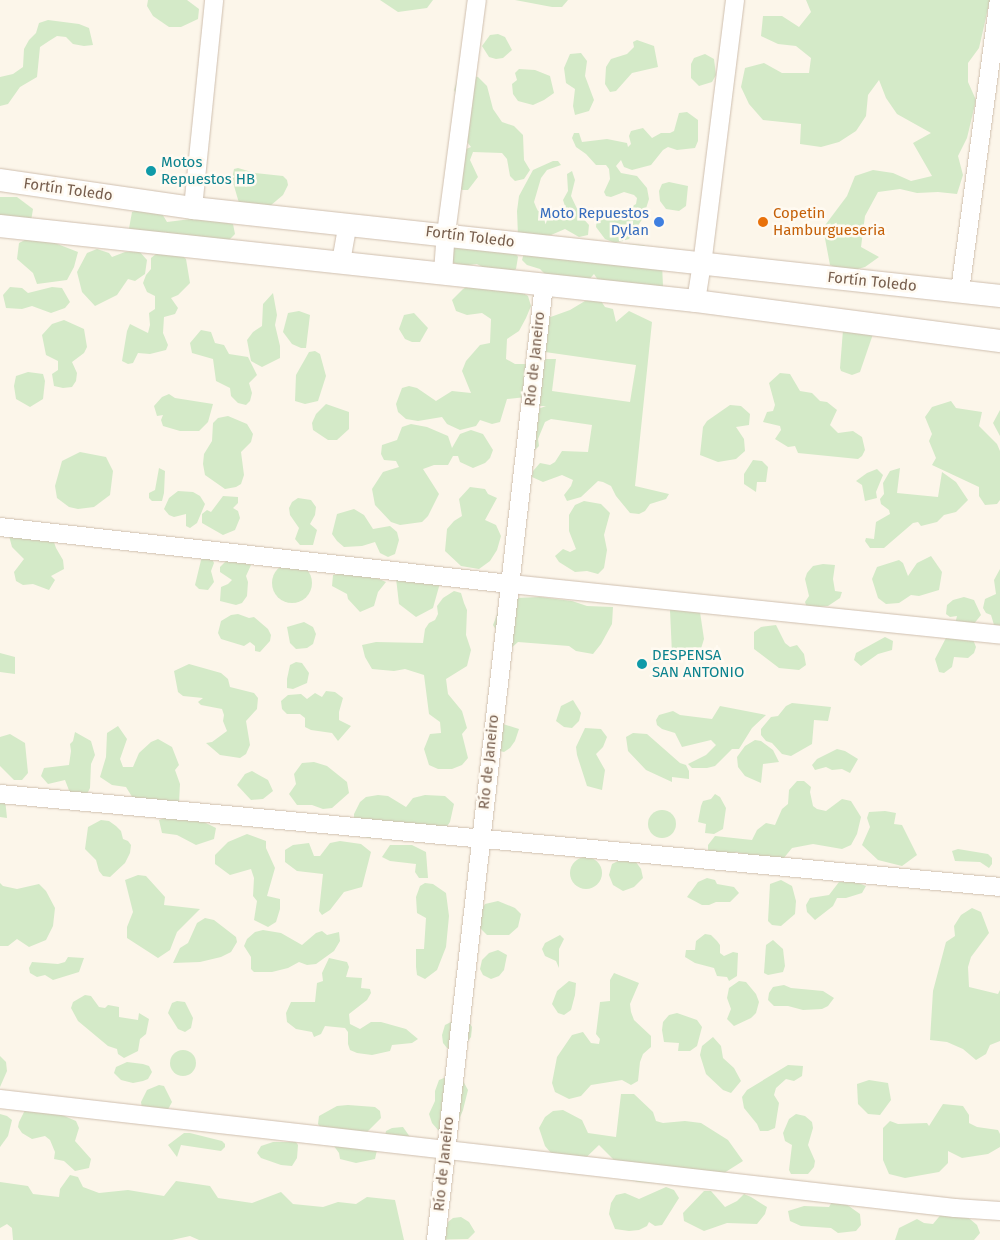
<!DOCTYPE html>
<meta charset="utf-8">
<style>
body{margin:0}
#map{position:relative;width:1000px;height:1240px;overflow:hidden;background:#fcf6ea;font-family:"Fira Sans",sans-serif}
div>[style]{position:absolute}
.green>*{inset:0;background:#d4eac8}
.round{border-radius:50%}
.roads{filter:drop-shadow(0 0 1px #cfbfaf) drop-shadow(0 0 1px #cfbfaf)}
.minor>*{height:18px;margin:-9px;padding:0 9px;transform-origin:9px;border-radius:9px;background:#fff}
.tertiary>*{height:22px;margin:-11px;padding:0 11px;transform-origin:11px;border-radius:11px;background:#fff}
.dots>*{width:14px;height:14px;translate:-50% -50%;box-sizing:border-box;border:2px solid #fffaf1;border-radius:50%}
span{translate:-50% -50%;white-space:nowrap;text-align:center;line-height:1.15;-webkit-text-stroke:5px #fffaf1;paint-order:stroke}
.culture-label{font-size:15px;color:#0d838f}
.left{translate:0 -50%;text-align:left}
.street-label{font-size:15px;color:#775e4d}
.shop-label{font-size:15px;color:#366cbe}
.right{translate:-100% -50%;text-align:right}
.food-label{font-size:15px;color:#c56008}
</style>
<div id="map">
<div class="green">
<div style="clip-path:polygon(148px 0,187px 0,199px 9px,198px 19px,181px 27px,169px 27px,153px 16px,147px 6px)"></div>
<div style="clip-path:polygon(380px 0,433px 0,427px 8px,398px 12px)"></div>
<div style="clip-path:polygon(515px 0,568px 0,562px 7px,552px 7px)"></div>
<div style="clip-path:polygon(806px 0,990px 0,979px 48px,968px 63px,968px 82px,976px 100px,967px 138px,958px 156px,963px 175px,957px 194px,938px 192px,917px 193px,900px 189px,878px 192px,865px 216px,861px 247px,879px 257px,865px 267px,847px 272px,830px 265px,823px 228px,847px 196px,855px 176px,873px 170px,893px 173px,911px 181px,932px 176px,913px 143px,931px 133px,897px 114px,886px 98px,879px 80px,868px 95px,866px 116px,856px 131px,839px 142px,821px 147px,800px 144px,801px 124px,763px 120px,749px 104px,741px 87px,745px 68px,764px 63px,782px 73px,809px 73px,811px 58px,796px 46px,778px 44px,761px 36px,763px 16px,782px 16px,799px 27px,811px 12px)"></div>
<div style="clip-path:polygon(48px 20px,79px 24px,89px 28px,93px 45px,84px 46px,73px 44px,66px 37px,57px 36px,49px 41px,40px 47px,37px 77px,20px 87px,8px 104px,0 106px,0 77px,13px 74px,23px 67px,24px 49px,29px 40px,36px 33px,39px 23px)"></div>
<div style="clip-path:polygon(498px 34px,505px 37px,512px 50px,503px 58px,496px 59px,489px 57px,482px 46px,490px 35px)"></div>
<div style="clip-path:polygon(637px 40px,654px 46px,658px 67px,632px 73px,616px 91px,610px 92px,605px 84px,606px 67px,611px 59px,627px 54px,634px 47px,633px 42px)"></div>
<div style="clip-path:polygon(581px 53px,587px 61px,585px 76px,594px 100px,589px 111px,575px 115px,573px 106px,575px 89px,566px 83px,564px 68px,570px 54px)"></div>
<div style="clip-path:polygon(705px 54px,714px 59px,716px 75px,712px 82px,699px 86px,691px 78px,691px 64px,694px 58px)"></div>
<div style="clip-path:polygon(519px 69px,535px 70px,550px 76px,554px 93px,544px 100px,533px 105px,518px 101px,513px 94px,512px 84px,517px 80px,515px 73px)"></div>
<div style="clip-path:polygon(472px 76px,478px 77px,487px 86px,493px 109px,502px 122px,514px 126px,523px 135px,524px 160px,530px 170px,524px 179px,515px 181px,510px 176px,507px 159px,502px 153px,473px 152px,470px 160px,478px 177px,468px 190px,462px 190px,446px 170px,447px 161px,456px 153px,471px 147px,464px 138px,463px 109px,454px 90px,457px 81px,463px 77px)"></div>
<div style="clip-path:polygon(687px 112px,698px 120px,698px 141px,695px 148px,677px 150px,668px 147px,663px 150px,651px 165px,632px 170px,624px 167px,621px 160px,616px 166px,621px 173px,637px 176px,647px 188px,649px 199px,643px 218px,629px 239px,615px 243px,605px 239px,596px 227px,597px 217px,600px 214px,631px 207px,636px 204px,637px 198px,634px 195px,624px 192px,611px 197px,606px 196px,604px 192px,610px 179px,609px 169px,606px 165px,596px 165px,586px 154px,576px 147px,572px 138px,574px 133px,579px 133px,582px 142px,607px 139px,627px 143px,628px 147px,631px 144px,629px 136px,631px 131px,643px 128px,652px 138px,661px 133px,670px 133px,674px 131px,679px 113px)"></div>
<div style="clip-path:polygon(553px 161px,558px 161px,561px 165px,547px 170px,541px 178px,534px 202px,536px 207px,538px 211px,549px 213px,558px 219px,567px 220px,572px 217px,566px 209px,563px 200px,568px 191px,567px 174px,572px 171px,575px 180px,571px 196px,580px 215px,589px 225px,588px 235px,579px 237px,565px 229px,551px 235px,532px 238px,518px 236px,517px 211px,519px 196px,533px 170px)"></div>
<div style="clip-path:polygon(238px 168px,255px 173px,283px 176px,287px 180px,288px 185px,283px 195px,270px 206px,239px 203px,232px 179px,234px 169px)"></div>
<div style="clip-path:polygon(669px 182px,688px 186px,686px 206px,679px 211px,666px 209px,660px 201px,659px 191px,662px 184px)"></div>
<div style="clip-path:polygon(0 197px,17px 197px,33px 209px,31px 221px,0 224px)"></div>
<div style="clip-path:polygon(148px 206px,161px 212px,167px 222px,199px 218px,233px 224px,235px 234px,228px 241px,174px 237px,165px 232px,164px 245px,128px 234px,132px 212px)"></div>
<div style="clip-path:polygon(29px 238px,42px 238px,78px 252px,74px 267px,67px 280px,37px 284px,33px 273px,17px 259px,19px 243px)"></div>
<div style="clip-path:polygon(451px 240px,511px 245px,518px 257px,516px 269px,509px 273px,491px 272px,477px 264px,461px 266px,452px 262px)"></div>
<div style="clip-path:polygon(625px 244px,643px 245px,651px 248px,662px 264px,663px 286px,660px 293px,600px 283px,594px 274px,585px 284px,545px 274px,540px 269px,527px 265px,522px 260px,524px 253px,610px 250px)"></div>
<div style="clip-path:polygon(97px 249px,109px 253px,112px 257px,125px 252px,139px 251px,147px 260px,145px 274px,135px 281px,128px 279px,117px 295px,95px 306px,82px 292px,77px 272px,87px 253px)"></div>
<div style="clip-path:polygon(161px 250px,176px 250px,186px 259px,190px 283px,178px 295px,171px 298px,178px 308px,175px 314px,164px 317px,163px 333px,168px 345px,166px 350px,150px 354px,138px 353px,133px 363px,128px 364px,122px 361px,127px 331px,130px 324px,148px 333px,150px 325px,149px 313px,155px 309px,155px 296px,147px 292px,143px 283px,146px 275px,151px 269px,151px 258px)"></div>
<div style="clip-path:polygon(475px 282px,515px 288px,528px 296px,531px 306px,526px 318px,519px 331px,507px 339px,506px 359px,515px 364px,530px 364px,526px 397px,507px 399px,500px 422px,492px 424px,480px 420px,476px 426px,460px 430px,447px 424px,442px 417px,418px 421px,406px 419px,398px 412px,396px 404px,402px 388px,409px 386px,417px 388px,436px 401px,452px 391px,471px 393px,462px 371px,466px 361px,480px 345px,490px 343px,491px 319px,482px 313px,467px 315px,456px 311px,452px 300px,463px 289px)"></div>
<div style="clip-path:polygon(10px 287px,22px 288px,28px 293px,52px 287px,62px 288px,70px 302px,65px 308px,51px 313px,32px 306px,22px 309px,6px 308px,3px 295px)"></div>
<div style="clip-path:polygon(273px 293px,277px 315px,275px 325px,280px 346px,280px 358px,262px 367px,251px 361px,247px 340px,253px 332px,262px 326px,263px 304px)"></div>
<div style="clip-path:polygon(599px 298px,605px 307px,613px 309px,616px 322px,629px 311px,652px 322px,635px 486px,669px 494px,666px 499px,650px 504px,645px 511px,639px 514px,630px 513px,616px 496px,611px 486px,603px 482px,598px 481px,581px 497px,567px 501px,564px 495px,571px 486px,573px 480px,562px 475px,543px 482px,532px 477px,533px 471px,540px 463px,550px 465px,555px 462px,562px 451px,588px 452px,592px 425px,551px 419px,545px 422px,538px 439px,539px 446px,535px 450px,525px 451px,538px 409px,546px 406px,535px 406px,542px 359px,556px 359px,552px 391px,630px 402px,636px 365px,545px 352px,545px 319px,570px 310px,585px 301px)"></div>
<div style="clip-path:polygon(299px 311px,310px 315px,306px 348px,301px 348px,292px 344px,283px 332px,288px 313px)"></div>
<div style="clip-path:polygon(414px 313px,428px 328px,420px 342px,412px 342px,405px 339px,399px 329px,404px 315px)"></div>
<div style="clip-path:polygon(64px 320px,84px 329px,87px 347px,84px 353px,72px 362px,77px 373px,76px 381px,72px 387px,63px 388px,54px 386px,52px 374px,58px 370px,58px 361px,46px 355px,42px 335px,52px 324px)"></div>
<div style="clip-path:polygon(201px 330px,211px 332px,215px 343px,224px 345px,229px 354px,248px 357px,257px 375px,249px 383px,252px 393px,250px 401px,246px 405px,238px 403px,231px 396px,230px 388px,216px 381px,213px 359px,192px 353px,190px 343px)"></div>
<div style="clip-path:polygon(843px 330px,873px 334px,860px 372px,852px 375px,841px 371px,840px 368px)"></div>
<div style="clip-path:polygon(315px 351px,320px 354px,326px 376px,318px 401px,305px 404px,295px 401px,296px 375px,309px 352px)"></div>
<div style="clip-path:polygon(28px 372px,43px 374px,45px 381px,43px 399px,30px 407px,16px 399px,14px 386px,16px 376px)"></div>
<div style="clip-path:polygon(780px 373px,790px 374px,800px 391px,812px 393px,820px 401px,827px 402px,837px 410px,830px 425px,838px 433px,853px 431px,862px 437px,865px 450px,862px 456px,858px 459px,798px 453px,795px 446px,788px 447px,775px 439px,781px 430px,780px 426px,763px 422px,767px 412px,773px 411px,775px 405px,769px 383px)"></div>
<div style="clip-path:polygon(169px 394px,175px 398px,213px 404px,208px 422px,199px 431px,180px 431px,163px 426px,161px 420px,163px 415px,157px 416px,154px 406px,162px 397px)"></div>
<div style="clip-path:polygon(951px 401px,956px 408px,982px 412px,979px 426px,997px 444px,1000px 451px,1000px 500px,997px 504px,985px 505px,979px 496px,979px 487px,932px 465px,936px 458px,929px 441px,932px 434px,925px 417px,932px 407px)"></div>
<div style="clip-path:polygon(326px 404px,349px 412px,349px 429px,337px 440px,328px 440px,313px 430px,312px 423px,316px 414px)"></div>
<div style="clip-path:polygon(730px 405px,741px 406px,750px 414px,749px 425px,736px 427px,744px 439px,745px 451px,736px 459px,718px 462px,700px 455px,703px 427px,707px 421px)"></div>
<div style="clip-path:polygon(1000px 410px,1000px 436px,993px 423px)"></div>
<div style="clip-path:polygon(228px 416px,247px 424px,253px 434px,251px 442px,241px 452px,244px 475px,241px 484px,236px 487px,225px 489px,205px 475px,203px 464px,204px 454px,212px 441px,213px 423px,218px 418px)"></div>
<div style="clip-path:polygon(411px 424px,427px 427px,448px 436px,452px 448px,460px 434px,471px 430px,483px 434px,493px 450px,490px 458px,485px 463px,473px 468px,460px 462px,458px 456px,453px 456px,448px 465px,434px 465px,423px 469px,439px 494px,428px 516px,422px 522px,400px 525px,391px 522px,375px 505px,372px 489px,383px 472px,399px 467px,396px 461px,384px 460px,381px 454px,382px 445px,397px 440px,402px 427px)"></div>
<div style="clip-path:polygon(80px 452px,106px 457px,113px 471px,110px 495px,94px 507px,78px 509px,69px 507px,57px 498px,55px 486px,62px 461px)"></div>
<div style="clip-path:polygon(753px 460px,762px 461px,768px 467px,766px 482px,757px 482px,756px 492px,744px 484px,744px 474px)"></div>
<div style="clip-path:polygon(159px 468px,165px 471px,164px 493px,162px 501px,152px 501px,149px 498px,149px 493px,155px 490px)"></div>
<div style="clip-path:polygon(900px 468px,897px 493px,938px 497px,942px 472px,956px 482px,968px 500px,956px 512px,944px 515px,937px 522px,921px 526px,918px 522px,913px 523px,884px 548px,870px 548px,865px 541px,866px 538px,874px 539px,876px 522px,890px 514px,889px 510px,881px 504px,880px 499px,884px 494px,883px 483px,890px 471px)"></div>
<div style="clip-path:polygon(877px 469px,883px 475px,876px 492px,877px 498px,865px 501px,862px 485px,856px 481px,867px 473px)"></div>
<div style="clip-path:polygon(470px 487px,485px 489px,488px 494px,497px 498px,485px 520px,496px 525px,501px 536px,497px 550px,490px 561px,479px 569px,461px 566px,445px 551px,447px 529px,454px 521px,462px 516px,459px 499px)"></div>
<div style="clip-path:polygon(178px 491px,193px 492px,200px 496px,205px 504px,197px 523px,190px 528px,186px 526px,186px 514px,174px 517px,169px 515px,164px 509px,169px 498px)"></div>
<div style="clip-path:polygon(223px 496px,238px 497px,238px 503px,233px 508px,238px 511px,240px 518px,235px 530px,223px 535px,202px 523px,202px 514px,207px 510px,211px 512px)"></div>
<div style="clip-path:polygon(298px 498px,311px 500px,316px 507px,315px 515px,310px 524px,317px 530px,313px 545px,300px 545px,295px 539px,299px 528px,290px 515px,289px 508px,292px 502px)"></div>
<div style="clip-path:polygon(584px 501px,601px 504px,610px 513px,604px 535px,607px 550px,604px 568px,598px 574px,587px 571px,575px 572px,559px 562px,555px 556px,563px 549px,570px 552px,576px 549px,569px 531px,569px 515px,575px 505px)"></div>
<div style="clip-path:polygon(354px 509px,364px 515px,373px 529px,390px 526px,397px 532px,399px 540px,395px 554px,388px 557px,380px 553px,375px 542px,362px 546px,344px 547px,337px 541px,332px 534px,337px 514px)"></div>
<div style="clip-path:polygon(9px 536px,53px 539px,56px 548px,63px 560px,64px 569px,51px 576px,55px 580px,49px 590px,33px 584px,23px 585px,16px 581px,14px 572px,24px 559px,12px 547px)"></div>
<div style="clip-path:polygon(202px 556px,212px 559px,214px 563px,211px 571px,214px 582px,208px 590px,199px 589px,195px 585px)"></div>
<div style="clip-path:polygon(931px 556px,942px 572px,939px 590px,919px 596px,911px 595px,899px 603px,886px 604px,878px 598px,872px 579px,877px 567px,899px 560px,903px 563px,908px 576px,917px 563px)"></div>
<div style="clip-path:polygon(243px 557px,251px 565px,246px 576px,248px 582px,247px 596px,242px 603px,236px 605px,220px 601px,221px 587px,228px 584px,232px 580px,220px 572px,220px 567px,229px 558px)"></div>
<div class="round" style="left:272px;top:563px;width:40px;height:40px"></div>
<div style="clip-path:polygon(823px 564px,835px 565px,833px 579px,835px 591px,842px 592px,840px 598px,828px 606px,807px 608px,805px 602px,809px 596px,805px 579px,807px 573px,813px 566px)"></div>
<div style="clip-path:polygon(1000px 569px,1000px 626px,994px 625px,991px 615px,986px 613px,983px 608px,985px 599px,996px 594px,994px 580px)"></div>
<div style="clip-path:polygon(342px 573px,367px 574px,386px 582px,378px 592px,374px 606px,360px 612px,348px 599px,347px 594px,332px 586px,333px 575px)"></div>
<div style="clip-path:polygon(396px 578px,440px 583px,433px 608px,416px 617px,399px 604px)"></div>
<div style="clip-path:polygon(454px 591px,461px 593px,464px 603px,467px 610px,466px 635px,471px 650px,467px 666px,446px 679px,448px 694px,462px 711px,467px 728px,462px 734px,468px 758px,462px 765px,452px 769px,438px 769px,429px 765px,424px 749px,430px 734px,441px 733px,440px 722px,429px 714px,424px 675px,405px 669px,394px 671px,372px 669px,365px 657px,362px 645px,376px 642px,423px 643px,425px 629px,429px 623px,435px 620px,438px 614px,437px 606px,443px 598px)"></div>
<div style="clip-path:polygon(540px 597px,572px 601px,587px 606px,613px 607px,612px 624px,601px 644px,593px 654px,576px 651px,569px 646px,518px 642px,509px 650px,493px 625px,500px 607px,515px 598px)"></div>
<div style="clip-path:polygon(964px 597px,974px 600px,981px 615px,973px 625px,955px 624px,957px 616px,950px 617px,946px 614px,947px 605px,953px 600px)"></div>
<div style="clip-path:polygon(674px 604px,700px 612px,704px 639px,699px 655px,675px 658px,672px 654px,670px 610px)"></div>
<div style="clip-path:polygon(238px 614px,249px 618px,254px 617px,268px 629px,271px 635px,270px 641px,260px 652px,255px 651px,255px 646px,250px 642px,244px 646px,221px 639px,218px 633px,221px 621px,231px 615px)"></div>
<div style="clip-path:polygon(304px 622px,313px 627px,316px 634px,313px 644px,307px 648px,296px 649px,290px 643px,287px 627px)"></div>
<div style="clip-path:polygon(776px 625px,785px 643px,790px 647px,797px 645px,804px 654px,806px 665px,799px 670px,779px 668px,754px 649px,754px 632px,761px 627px)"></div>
<div style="clip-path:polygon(947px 636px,972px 637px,976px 647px,974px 653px,968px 658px,954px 657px,952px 667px,944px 673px,939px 672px,935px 659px)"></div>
<div style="clip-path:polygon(885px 637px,893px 641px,892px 650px,878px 654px,861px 666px,854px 660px,856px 653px)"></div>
<div style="clip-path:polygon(0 653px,15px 657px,15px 674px,0 672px)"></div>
<div style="clip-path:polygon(296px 662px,302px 663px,309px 673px,307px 683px,293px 689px,287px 688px,287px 679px,290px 665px)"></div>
<div style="clip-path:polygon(189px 664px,221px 673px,228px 679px,230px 687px,254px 693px,258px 698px,257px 709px,246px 721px,250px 745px,246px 754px,240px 758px,220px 755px,206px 743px,212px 742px,227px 731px,223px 721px,224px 715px,222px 709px,201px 705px,198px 702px,203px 698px,183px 696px,178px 692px,174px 671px)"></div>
<div style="clip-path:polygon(326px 691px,335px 692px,343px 698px,339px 712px,339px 720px,351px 726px,338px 741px,332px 733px,311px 730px,305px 727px,305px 718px,300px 714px,287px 714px,282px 709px,281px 701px,288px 695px,301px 694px,307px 699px,315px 693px,322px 697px)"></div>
<div style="clip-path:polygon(573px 700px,581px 713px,579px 721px,572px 728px,564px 727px,556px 721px,561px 706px)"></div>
<div style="clip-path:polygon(792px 703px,831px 707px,828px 721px,814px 720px,812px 744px,791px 756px,782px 754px,772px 743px,766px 741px,761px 735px,761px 729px,771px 717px,778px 716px,786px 706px)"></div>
<div style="clip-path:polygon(720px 706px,766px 715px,752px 728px,739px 749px,732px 749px,715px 766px,707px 768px,692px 768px,688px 764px,706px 755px,716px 745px,711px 740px,682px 747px,675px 733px,662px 729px,657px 725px,656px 720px,659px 715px,673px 711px,680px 715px,712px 719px)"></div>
<div style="clip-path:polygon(500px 723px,519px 729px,515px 741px,510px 748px,504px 752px,491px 749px)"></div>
<div style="clip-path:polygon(118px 726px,127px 739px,120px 759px,123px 767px,133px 767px,139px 753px,151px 742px,158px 739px,172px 747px,179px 765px,175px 770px,180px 784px,179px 803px,134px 800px,126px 787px,112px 785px,100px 777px,106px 757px,107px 733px)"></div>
<div style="clip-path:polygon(585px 728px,601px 729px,607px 737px,603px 747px,596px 754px,605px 770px,602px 790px,587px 786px,577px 755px,576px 747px)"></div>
<div style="clip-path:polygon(75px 732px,91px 741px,95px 755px,91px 764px,90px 788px,87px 794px,70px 793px,65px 780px,48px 784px,41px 776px,44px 768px,69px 765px,71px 751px,70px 744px,73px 741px)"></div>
<div style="clip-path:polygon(633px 733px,647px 734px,680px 763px,686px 765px,689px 771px,689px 779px,672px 777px,672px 782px,646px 770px,628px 751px,626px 737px)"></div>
<div style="clip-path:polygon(10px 734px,25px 743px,28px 773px,22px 780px,14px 780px,0 766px,0 737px)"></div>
<div style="clip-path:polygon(755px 740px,761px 741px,773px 750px,779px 762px,763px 764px,761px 783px,745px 776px,738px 767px,737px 757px,745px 746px)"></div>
<div style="clip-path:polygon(837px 749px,845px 751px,858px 759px,850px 773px,842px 769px,832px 770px,826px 767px,815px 770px,812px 765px,817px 759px)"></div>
<div style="clip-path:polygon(314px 762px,327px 766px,347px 782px,349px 793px,332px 808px,323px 809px,312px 805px,297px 805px,289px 794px,296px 784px,294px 774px,302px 763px)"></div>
<div style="clip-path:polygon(252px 771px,268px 780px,273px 791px,263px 799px,251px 800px,237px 785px,245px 774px)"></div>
<div style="clip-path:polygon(797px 781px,804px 781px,811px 787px,810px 792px,813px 806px,817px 809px,826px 811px,842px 799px,851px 801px,861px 817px,857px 834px,851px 845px,842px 849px,813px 844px,792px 848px,779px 864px,736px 852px,732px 855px,717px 855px,708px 850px,708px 845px,715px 836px,752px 840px,757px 830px,766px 823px,775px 825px,782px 809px,788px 804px,789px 790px)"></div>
<div style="clip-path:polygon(715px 794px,720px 797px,726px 808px,723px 829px,714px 834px,705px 833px,706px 824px,698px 822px,701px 806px,703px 801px,711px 799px)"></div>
<div style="clip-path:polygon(378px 795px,388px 796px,406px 807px,413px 798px,425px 795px,445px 796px,454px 804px,450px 822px,437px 841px,395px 837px,368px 838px,354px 833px,354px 814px,360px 802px,366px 797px)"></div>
<div style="clip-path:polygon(0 796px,5px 799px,7px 818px,0 817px)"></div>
<div class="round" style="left:648px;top:810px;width:28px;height:28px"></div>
<div style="clip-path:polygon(885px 811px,896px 813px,894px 824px,902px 825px,917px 855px,902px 866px,878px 860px,862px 845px,870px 827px,867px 818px,869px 812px)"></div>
<div style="clip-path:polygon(170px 816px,202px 821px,216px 828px,214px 839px,196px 845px,177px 835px,162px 833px,159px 820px)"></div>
<div style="clip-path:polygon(101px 820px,109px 821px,116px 826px,121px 831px,123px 839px,128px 841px,131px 845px,130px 853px,125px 863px,110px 877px,103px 876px,99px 871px,96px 860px,85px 849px,88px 827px)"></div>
<div style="clip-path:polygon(247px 834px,266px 841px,266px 848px,275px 868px,267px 896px,280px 899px,280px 909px,276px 922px,268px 927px,254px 920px,257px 901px,253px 896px,254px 878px,251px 869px,230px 875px,215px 864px,215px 855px,228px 842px)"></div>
<div style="clip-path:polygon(340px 841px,361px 844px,371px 852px,362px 887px,344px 892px,330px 910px,322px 915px,319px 911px,323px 874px,297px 871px,285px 862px,285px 850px,293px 845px,309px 843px,314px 856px,320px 856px,330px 843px)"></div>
<div style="clip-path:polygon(390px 845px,412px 845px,426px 852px,428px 878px,419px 878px,415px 872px,416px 864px,390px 861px,382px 857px)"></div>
<div style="clip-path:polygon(958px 849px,988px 854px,992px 858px,992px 864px,989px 868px,980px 862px,955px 861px,952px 851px)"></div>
<div class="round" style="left:570px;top:857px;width:32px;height:32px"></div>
<div style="clip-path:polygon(622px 859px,636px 862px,641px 869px,643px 878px,634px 887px,623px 891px,613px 885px,609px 875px,612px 864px)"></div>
<div style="clip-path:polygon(138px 875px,146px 876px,165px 897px,164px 905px,200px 909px,177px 932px,170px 950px,158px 958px,127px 938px,127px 927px,133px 912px,125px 880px)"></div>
<div style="clip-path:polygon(707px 878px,715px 880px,717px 884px,734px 887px,739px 893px,730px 902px,716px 902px,709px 905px,702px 905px,687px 897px,698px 882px)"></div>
<div style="clip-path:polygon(781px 880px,792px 886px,796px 901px,795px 914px,781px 926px,772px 925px,768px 921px,770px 884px)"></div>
<div style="clip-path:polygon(839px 882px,856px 882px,866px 886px,862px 893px,846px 898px,837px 898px,833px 906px,815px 920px,807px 912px,806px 905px,810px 898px,829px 895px)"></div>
<div style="clip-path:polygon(0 883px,3px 886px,17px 889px,39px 884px,46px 891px,55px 908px,53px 926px,46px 940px,29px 947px,17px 939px,8px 946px,0 946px)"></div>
<div style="clip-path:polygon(425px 883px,433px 884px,446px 893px,449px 916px,446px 947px,437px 970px,425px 979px,417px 975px,416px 967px,416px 949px,424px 949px,426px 918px,417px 913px,416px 897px,420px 886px)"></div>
<div style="clip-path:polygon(498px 901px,515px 908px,521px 914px,518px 927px,509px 935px,487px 935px,479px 927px,477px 917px,485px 904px)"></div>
<div style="clip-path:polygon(972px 908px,981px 912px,989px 933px,971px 957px,968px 967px,969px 987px,998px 994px,1000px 990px,1000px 1041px,990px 1045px,986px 1054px,976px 1060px,963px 1049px,947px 1042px,930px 1040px,933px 991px,946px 942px,955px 936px,954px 926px,961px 915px)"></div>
<div style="clip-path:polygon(205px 918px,214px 920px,236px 937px,237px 942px,231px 952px,221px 957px,200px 962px,173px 963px,180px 948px,188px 943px,197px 923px)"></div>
<div style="clip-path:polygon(263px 930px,281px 933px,302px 945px,316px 933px,322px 931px,327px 935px,339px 932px,340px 941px,334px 951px,316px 964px,307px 965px,299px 962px,288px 968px,272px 972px,254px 972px,251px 969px,251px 957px,244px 946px,247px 939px,255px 932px)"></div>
<div style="clip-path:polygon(705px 934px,711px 935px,717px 941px,720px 945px,720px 953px,724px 956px,733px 952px,738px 953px,737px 976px,729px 981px,727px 977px,717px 976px,714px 968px,695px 963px,685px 957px,686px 950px,695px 950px,696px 941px)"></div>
<div style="clip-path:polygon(560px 935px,564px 939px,559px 949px,559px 968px,556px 961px,545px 956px,542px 949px,545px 943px)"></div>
<div style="clip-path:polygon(773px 940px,783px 949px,785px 966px,783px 972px,768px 975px,764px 973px,766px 945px)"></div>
<div style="clip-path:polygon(498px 950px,507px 955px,504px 970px,499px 976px,491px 979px,483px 975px,480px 969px,482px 960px,489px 953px)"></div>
<div style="clip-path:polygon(68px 957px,84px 958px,79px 972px,53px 980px,45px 975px,37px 977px,30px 973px,29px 968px,32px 962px,58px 964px,65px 962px)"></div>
<div style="clip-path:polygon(329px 958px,347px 962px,349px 967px,346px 977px,362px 978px,361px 988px,370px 989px,371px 993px,367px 1000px,349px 1014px,350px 1024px,360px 1029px,371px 1022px,381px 1022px,406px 1029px,418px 1039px,412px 1043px,392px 1045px,390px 1051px,372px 1055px,357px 1053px,350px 1050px,348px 1044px,348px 1032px,345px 1028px,325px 1026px,321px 1034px,314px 1037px,312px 1032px,296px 1029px,287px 1022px,286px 1013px,291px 1002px,315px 1002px,317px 983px,323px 981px,322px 973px)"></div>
<div style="clip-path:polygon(614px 973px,639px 983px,630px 1004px,631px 1012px,634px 1020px,651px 1036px,651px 1047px,643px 1054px,640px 1062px,638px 1081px,631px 1085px,622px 1080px,591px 1085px,581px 1096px,569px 1099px,555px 1092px,552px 1083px,557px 1057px,572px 1035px,583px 1032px,591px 1043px,599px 1044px,600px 1039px,596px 1034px,600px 1002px,610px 1001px,610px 980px)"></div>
<div style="clip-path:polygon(569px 981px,576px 983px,575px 995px,571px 1010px,564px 1015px,558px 1013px,552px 1004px,557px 991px)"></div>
<div style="clip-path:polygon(739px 981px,746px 982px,756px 994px,759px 1002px,756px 1013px,751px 1018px,734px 1026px,727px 1019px,731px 1009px,727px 998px,729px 988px)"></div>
<div style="clip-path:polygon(784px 985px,791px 988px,823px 991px,834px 998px,828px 1006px,822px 1009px,803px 1010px,788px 1006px,774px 1006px,768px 1000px,769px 993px,773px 987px)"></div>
<div style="clip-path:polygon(85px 995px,91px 996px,99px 1007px,105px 1008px,108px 1005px,119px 1007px,119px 1017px,138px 1020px,139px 1013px,149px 1019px,146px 1034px,140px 1039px,138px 1051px,124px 1058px,118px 1054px,117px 1049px,108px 1046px,78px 1021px,71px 1008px,73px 1002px)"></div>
<div style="clip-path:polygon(177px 1001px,185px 1002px,193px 1018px,191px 1028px,185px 1032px,178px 1029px,168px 1013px,172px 1003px)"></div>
<div style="clip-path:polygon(677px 1013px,697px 1020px,702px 1027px,697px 1046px,690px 1051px,678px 1051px,679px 1043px,664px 1042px,662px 1030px,663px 1022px,669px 1015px)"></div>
<div style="clip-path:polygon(468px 1020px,472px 1027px,471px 1037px,462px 1049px,447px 1048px,443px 1043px,442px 1035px,445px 1025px,451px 1022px)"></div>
<div style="clip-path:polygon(713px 1037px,721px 1046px,723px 1058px,734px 1068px,741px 1081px,731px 1093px,723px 1090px,706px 1074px,700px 1055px,702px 1046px)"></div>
<div class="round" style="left:170px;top:1050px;width:26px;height:26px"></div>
<div style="clip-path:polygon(0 1056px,6px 1062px,7px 1071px,0 1087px)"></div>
<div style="clip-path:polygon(127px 1062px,143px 1064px,149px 1066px,152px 1072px,148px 1079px,143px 1081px,133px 1083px,121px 1080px,114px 1073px,116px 1067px)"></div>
<div style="clip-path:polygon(788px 1065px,803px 1066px,802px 1076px,794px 1081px,786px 1079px,776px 1088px,774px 1095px,779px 1103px,775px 1128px,768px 1131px,760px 1131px,757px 1124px,744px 1108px,742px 1097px,747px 1090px)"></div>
<div style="clip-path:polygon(454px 1074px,463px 1081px,468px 1090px,463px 1110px,454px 1132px,438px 1130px,432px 1123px,429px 1114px,435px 1101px,435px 1091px,439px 1080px)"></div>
<div style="clip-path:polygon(869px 1080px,888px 1083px,891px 1100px,880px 1115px,868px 1114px,858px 1104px,857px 1084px)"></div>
<div style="clip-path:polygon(159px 1085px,164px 1086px,172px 1102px,165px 1115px,142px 1109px,141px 1102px,147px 1090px)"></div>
<div style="clip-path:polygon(621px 1094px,634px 1094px,653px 1112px,656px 1121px,663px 1123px,685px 1121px,701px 1123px,728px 1140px,743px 1161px,724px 1173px,677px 1184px,638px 1182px,627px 1179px,615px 1161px,599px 1145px,569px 1174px,545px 1146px,539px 1128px,545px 1117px,553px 1111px,563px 1110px,582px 1120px,588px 1133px,616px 1137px)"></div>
<div style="clip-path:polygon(943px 1104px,963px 1106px,969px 1115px,969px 1123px,977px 1127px,998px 1130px,1000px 1134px,1000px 1147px,988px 1154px,962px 1158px,948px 1151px,948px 1163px,939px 1172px,905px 1178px,889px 1174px,883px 1160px,883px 1128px,890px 1121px,898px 1124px,927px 1123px,929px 1126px)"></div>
<div style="clip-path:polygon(348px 1105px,375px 1107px,380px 1111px,381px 1118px,366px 1133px,377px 1150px,375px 1159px,356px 1163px,340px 1159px,339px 1153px,318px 1124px,319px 1116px,337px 1106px)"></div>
<div style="clip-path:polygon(26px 1108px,62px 1115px,76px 1121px,79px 1128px,75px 1141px,91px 1159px,89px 1168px,75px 1171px,64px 1161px,54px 1159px,55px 1152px,50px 1140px,45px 1136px,32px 1139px,22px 1133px,18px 1127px,19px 1122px)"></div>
<div style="clip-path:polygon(0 1114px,7px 1116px,12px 1120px,8px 1136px,0 1147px)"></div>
<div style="clip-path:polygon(796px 1114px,805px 1116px,812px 1122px,813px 1128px,808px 1145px,815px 1161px,814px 1167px,808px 1174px,791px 1174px,789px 1170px,792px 1145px,785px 1141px,783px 1133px,789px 1119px)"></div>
<div style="clip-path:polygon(403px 1127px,410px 1137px,412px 1145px,385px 1136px,386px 1131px,392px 1128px)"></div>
<div style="clip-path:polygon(184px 1133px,190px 1133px,222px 1141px,225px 1144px,225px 1147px,221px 1151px,181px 1145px,177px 1157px,168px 1145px)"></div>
<div style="clip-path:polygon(273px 1142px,296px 1142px,298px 1145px,297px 1158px,292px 1166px,281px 1165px,261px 1158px,257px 1153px,261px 1146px)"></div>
<div style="clip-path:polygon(70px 1175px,78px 1177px,83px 1187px,99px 1193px,128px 1190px,164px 1196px,176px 1181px,210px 1186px,218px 1198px,252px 1203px,281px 1192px,293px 1204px,323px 1207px,338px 1202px,356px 1204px,367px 1197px,395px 1200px,404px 1240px,199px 1240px,190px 1236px,172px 1240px,13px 1240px,12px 1228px,7px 1224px,0 1228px,0 1182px,28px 1186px,33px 1194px,59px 1197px,60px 1189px)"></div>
<div style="clip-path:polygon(666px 1187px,674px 1190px,679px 1198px,662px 1225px,655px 1226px,649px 1222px,647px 1226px,639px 1230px,629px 1231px,615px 1229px,609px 1214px,611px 1203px,616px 1195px,625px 1193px,639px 1199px)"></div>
<div style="clip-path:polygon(704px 1191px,711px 1191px,725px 1207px,737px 1201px,744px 1194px,751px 1197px,767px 1207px,765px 1214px,757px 1224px,727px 1223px,704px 1231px,684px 1221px,683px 1213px)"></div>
<div style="clip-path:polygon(833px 1200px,846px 1204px,860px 1214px,861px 1225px,856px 1231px,838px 1233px,831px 1228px,801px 1226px,790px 1221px,788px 1211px,804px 1206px,829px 1207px)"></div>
<div style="clip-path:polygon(943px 1212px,964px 1214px,977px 1225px,980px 1233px,974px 1240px,895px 1240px,899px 1228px,917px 1219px,924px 1223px,933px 1224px)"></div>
<div style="clip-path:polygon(461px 1217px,469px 1222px,475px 1232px,468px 1239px,426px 1240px,431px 1236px,444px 1235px,448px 1222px,453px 1218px)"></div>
</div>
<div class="roads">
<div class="minor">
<div style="left:193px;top:208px;width:209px;rotate:-84.2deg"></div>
<div style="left:341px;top:262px;width:39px;rotate:-80deg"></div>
<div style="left:443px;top:273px;width:39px;rotate:-86deg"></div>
<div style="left:446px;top:234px;width:236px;rotate:-82.5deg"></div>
<div style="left:960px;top:291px;width:294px;rotate:-82.4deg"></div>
<div style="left:696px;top:301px;width:36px;rotate:-81deg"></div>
<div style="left:702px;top:265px;width:267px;rotate:-82.9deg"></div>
<div style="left:0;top:527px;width:513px;rotate:6.38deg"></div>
<div style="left:510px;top:584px;width:493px;rotate:5.9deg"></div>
<div style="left:0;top:794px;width:1004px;rotate:5.31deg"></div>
<div style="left:0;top:1099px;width:961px;rotate:6.51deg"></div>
<div style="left:955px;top:1208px;width:45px;rotate:3.8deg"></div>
<div style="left:436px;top:1240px;width:962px;rotate:-83.55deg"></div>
</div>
<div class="tertiary">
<div style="left:0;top:180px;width:195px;rotate:8.3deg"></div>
<div style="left:193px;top:208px;width:812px;rotate:6.22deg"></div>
<div style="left:0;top:226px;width:700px;rotate:6.15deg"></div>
<div style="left:696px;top:301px;width:307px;rotate:7.5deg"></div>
</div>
</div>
<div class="dots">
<div style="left:151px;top:171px;background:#0f9aa8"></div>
<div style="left:659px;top:222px;background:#3f7fe0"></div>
<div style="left:763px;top:222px;background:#e8710a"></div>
<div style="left:642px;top:664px;background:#0f9aa8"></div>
</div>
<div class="culture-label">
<span class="left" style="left:161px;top:171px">Motos<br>Repuestos HB</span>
<span class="left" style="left:652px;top:664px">DESPENSA<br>SAN ANTONIO</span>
</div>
<div class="street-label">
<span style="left:68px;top:190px;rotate:8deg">Fortín Toledo</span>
<span style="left:470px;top:237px;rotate:7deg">Fortín Toledo</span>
<span style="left:872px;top:282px;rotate:6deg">Fortín Toledo</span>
<span style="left:535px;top:359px;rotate:-84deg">Río de Janeiro</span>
<span style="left:489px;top:762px;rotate:-84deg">Río de Janeiro</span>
<span style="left:444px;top:1164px;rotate:-84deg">Río de Janeiro</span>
</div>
<div class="shop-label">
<span class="right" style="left:649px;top:222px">Moto Repuestos<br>Dylan</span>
</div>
<div class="food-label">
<span class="left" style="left:773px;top:222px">Copetin<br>Hamburgueseria</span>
</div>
</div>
